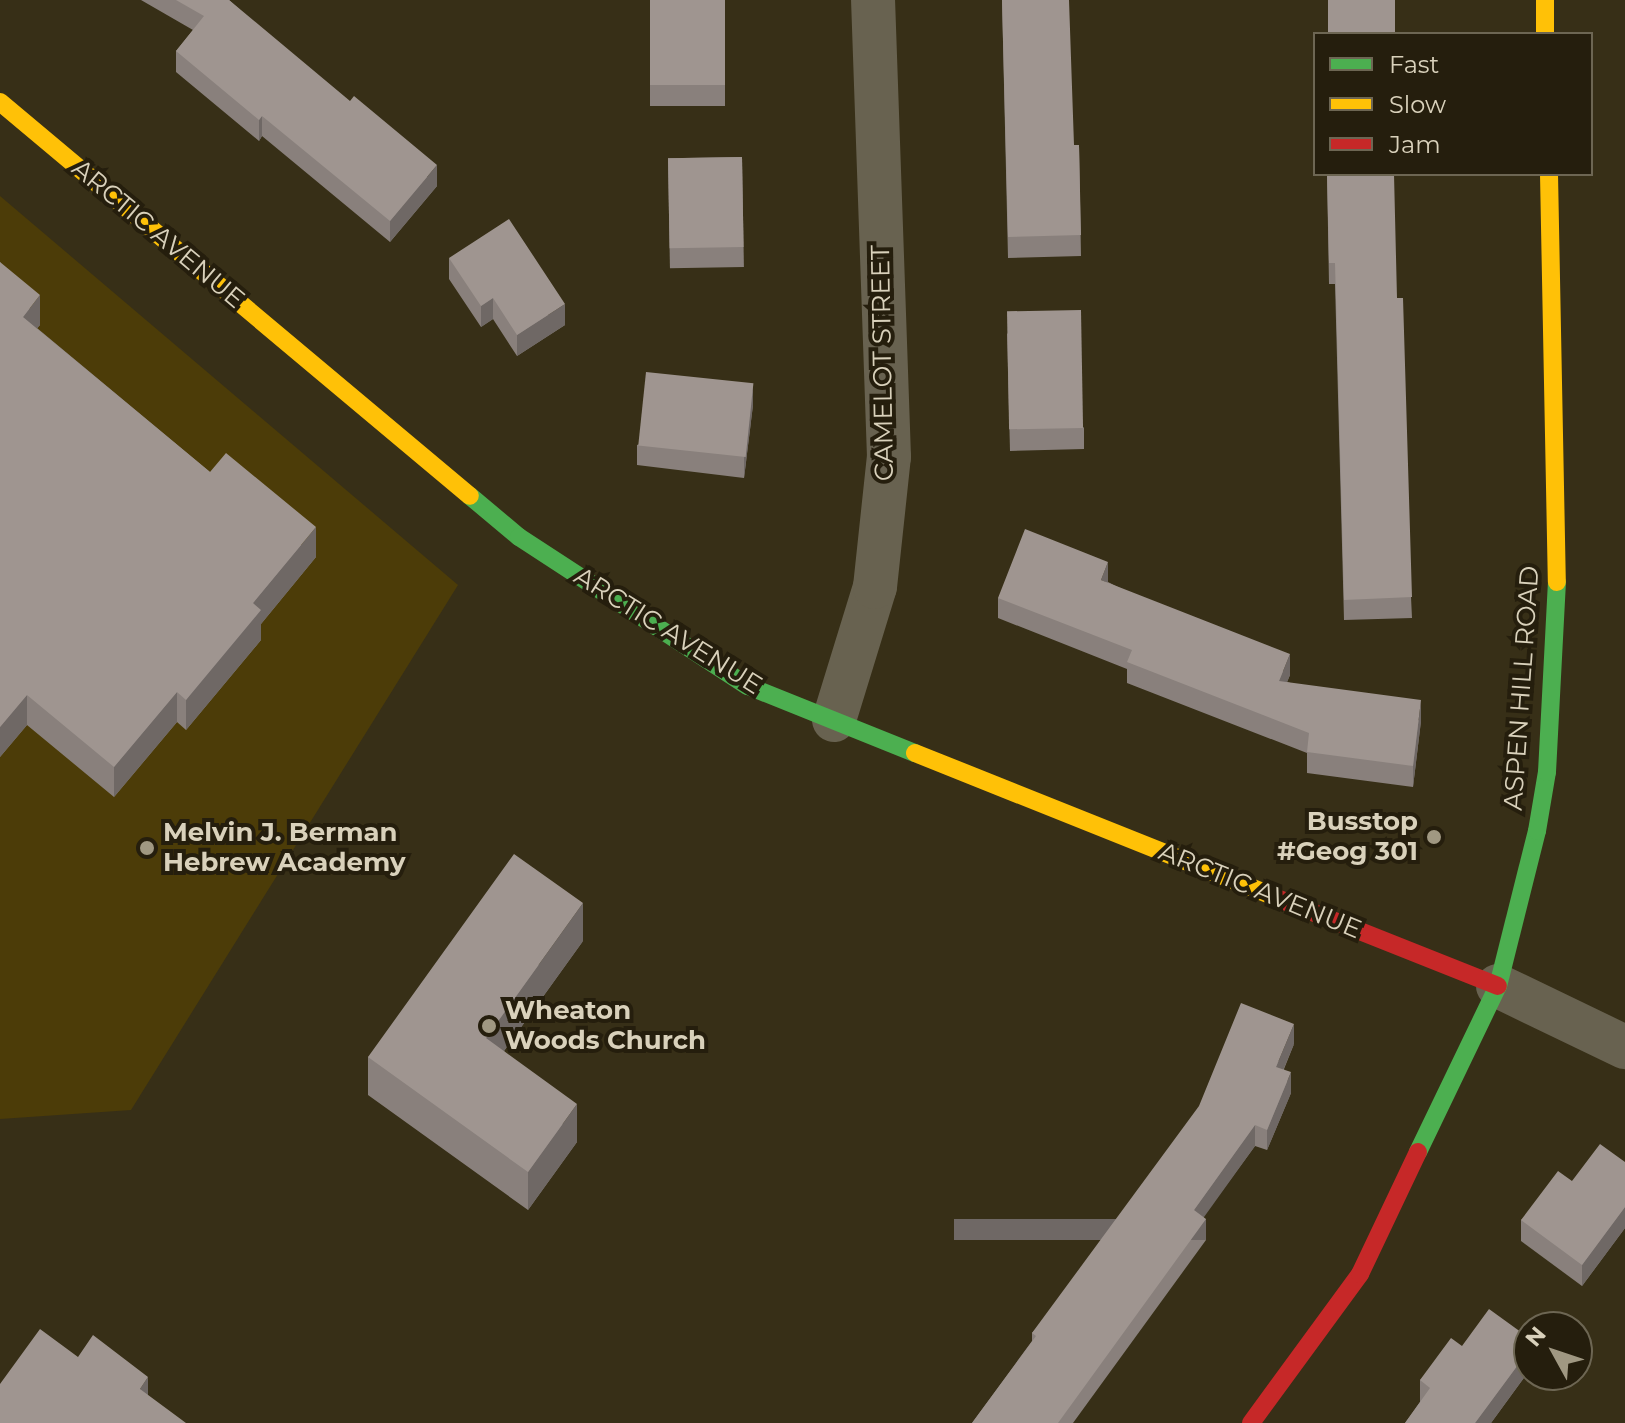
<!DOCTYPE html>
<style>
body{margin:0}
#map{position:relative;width:1625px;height:1423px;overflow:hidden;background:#372f17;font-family:Montserrat,sans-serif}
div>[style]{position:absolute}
.built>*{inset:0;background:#4c3c08}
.street>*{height:44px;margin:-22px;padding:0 22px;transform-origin:22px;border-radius:22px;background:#686250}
.fast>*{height:18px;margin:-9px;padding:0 9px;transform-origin:9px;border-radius:9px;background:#4caf50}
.slow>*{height:18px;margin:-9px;padding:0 9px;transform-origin:9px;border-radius:9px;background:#ffc107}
.jam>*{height:18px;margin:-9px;padding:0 9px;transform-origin:9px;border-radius:9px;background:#c62828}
.wall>*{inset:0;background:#89807c;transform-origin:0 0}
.shaded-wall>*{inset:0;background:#6f6865;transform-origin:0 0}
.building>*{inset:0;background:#9f9590;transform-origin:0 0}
.dots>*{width:22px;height:22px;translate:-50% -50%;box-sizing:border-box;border:4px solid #251e0d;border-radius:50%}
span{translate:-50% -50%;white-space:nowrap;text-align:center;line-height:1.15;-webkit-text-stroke:8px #251e0d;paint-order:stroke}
.street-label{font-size:26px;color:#d9d1bb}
.poi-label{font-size:26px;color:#d9d1bb;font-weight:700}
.right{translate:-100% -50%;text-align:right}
.left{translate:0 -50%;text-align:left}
.legend{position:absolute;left:1313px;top:32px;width:280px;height:144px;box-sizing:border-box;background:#251e0d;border:2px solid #6d6653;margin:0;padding:10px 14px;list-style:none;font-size:24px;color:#d9d1bb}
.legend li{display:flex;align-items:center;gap:16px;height:40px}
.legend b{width:40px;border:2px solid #6d6653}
.north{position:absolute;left:1513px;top:1311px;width:80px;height:80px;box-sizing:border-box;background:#251e0d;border:2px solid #6d6653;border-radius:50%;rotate:310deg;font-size:22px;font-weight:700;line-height:32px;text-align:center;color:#d9d1bb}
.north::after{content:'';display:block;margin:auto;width:28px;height:36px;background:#a09882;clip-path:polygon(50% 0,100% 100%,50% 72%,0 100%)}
</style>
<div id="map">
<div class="built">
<div style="clip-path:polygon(0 196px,458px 585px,131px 1110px,0 1119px)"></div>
</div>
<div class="street">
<div style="left:834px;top:720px;width:139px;rotate:-72.9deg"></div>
<div style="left:875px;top:587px;width:131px;rotate:-83.9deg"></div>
<div style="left:889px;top:457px;width:457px;rotate:-92deg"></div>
<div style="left:1498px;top:986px;width:141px;rotate:25.7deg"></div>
</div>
<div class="fast">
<div style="left:470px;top:496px;width:64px;rotate:39.9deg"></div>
<div style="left:519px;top:537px;width:273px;rotate:33.1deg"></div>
<div style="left:748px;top:686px;width:180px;rotate:21.9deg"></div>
<div style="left:1418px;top:1152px;width:184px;rotate:-64.3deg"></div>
<div style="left:1498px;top:986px;width:160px;rotate:-75.9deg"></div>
<div style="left:1537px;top:831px;width:60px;rotate:-80.4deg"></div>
<div style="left:1547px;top:772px;width:190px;rotate:-87deg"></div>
</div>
<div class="slow">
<div style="left:1545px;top:0;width:34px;rotate:90deg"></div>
<div style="left:0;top:102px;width:613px;rotate:39.97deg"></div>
<div style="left:1549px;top:174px;width:408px;rotate:88.9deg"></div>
<div style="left:915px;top:753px;width:385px;rotate:21.8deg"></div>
</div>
<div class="jam">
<div style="left:1272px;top:896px;width:243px;rotate:21.7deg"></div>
<div style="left:1251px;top:1423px;width:185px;rotate:-53.8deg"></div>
<div style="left:1360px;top:1274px;width:135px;rotate:-64.6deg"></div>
</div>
<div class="wall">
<div style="clip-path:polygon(141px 0,229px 0,437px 186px,390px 242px,262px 136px,259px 141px,176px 72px,176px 51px,193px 30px)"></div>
<div style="left:650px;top:0;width:75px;height:106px"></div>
<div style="clip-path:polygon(1002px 0,1074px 145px,1079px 145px,1081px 256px,1008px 258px)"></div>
<div style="left:742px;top:157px;width:110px;height:74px;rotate:89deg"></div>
<div style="clip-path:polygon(1327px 174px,1397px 298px,1412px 618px,1344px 620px,1335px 284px,1329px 284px)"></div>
<div style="clip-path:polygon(449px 258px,565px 325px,517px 356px,493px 319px,481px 327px,449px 279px)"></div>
<div style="clip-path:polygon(0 262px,40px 325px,37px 328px,210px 472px,316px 557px,261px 624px,261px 640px,186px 730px,177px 722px,114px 797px,27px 725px,0 757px)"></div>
<div style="clip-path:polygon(1007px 333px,1084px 428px,1084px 449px,1010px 451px)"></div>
<div style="clip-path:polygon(753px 405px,744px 478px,637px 465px,637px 445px)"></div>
<div style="clip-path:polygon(1108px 582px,1290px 675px,1287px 682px,1421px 721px,1413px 787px,1307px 773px,1307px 753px,1127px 683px,1127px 669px,998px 618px,998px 598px)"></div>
<div style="clip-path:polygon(583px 941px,504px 1051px,577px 1142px,528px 1210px,368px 1095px,368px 1057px)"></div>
<div style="clip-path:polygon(1294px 1044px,1284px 1069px,1291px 1093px,1267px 1150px,1255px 1146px,1203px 1217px,1206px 1240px,1073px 1423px,972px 1423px,1032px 1341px,1032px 1333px)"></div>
<div style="clip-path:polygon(1625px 1162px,1625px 1228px,1582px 1286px,1521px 1241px,1521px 1220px,1572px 1181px)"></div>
<div style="clip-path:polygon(1529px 1338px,1529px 1371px,1491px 1423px,1405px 1423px,1420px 1402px,1420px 1380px,1462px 1346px)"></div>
</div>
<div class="shaded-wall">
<div style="clip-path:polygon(262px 116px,262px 136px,259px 141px,259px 120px)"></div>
<div style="clip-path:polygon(437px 165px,437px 186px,390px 242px,390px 221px)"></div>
<div style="clip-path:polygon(40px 295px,40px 325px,23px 346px,23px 317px)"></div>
<div style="clip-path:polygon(493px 298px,493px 319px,481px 327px,481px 306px)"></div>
<div style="clip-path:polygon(565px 304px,565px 325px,517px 356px,517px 335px)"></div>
<div style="clip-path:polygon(753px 384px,753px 405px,744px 478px,744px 457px)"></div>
<div style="clip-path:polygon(316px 527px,316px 557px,261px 624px,261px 640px,186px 730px,186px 700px,253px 603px)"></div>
<div style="clip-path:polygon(1108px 562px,1108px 583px,1101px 580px)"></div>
<div style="clip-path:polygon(1290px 654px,1290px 675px,1279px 702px,1279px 681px)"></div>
<div style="clip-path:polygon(177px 692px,177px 722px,114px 797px,114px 767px)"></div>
<div style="clip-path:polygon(27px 695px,27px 725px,0 757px,0 727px)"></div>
<div style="clip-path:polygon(1421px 700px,1421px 721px,1413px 787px,1413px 766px)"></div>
<div style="clip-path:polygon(583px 903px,583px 941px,486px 1076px,486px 1038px)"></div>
<div style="clip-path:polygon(1294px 1024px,1294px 1044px,1276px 1087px,1276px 1067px)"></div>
<div style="clip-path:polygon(1291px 1072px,1291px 1093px,1267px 1150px,1267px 1130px)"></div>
<div style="clip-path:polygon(577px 1104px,577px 1142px,528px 1210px,528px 1172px)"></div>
<div style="clip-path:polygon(1255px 1125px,1255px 1146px,1194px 1231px,1194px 1210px)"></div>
<div style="clip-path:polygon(1625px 1207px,1625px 1228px,1582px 1286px,1582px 1265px)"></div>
<div style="left:1206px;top:1219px;width:21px;height:252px;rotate:90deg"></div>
<div style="clip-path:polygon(1529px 1350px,1529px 1371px,1491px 1423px,1475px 1423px)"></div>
<div style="clip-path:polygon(148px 1377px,148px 1415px,140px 1389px)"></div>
</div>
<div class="building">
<div style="clip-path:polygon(176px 0,229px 0,350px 101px,354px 96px,437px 165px,390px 221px,262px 116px,259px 120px,176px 51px,204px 16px)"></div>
<div style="left:650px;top:0;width:75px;height:85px"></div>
<div style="clip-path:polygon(1002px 0,1069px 0,1074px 145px,1079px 145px,1081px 235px,1008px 237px)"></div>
<div style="left:1328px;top:0;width:67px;height:34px"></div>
<div style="left:742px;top:157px;width:90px;height:74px;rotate:89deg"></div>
<div style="clip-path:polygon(1327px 174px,1394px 174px,1397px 298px,1403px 298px,1412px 597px,1344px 600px,1335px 263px,1329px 263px)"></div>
<div style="clip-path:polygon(509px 219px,565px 304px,517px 335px,493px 298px,481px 306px,449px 258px)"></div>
<div style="clip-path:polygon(0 262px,40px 295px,23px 317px,210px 472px,226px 453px,316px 527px,253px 603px,261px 610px,186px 700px,177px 692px,114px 767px,27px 695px,0 727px)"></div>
<div style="left:1081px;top:310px;width:118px;height:74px;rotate:89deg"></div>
<div style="left:646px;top:372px;width:108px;height:74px;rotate:6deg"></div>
<div style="clip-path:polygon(1025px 529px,1108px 562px,1101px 580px,1290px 654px,1279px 681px,1421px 700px,1413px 766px,1307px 752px,1309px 733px,1127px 662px,1132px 650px,998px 598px)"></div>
<div style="clip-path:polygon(514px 854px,583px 903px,486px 1038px,577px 1104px,528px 1172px,368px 1057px)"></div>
<div style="clip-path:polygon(1241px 1003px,1294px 1024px,1276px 1067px,1291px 1072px,1267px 1130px,1255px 1125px,1194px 1210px,1206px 1219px,1058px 1423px,972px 1423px,1036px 1336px,1032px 1333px,1199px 1106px)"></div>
<div style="clip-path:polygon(1600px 1144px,1625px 1162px,1625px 1207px,1582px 1265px,1521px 1220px,1558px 1171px,1572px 1181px)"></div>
<div style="clip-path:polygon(1489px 1309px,1529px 1338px,1529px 1350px,1475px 1423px,1405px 1423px,1430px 1388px,1420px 1380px,1451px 1338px,1462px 1346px)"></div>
<div style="clip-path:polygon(40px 1329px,78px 1357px,93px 1335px,148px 1377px,140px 1389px,186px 1423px,0 1423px,0 1384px)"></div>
</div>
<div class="dots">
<div style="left:1434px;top:837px;background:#a09882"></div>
<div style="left:147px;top:848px;background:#a09882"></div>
<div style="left:489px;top:1026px;background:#a09882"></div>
</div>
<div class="street-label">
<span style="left:158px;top:234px;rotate:40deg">ARCTIC AVENUE</span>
<span style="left:883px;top:363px;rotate:-91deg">CAMELOT STREET</span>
<span style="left:668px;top:631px;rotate:32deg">ARCTIC AVENUE</span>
<span style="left:1522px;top:688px;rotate:-86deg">ASPEN HILL ROAD</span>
<span style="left:1260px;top:891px;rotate:22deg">ARCTIC AVENUE</span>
</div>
<div class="poi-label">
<span class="right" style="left:1418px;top:837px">Busstop<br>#Geog 301</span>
<span class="left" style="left:163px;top:848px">Melvin J. Berman<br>Hebrew Academy</span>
<span class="left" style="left:505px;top:1026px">Wheaton<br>Woods Church</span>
</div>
<ul class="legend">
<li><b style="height:10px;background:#4caf50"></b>Fast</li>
<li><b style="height:10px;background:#ffc107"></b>Slow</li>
<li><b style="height:10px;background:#c62828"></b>Jam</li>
</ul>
<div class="north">N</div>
</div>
